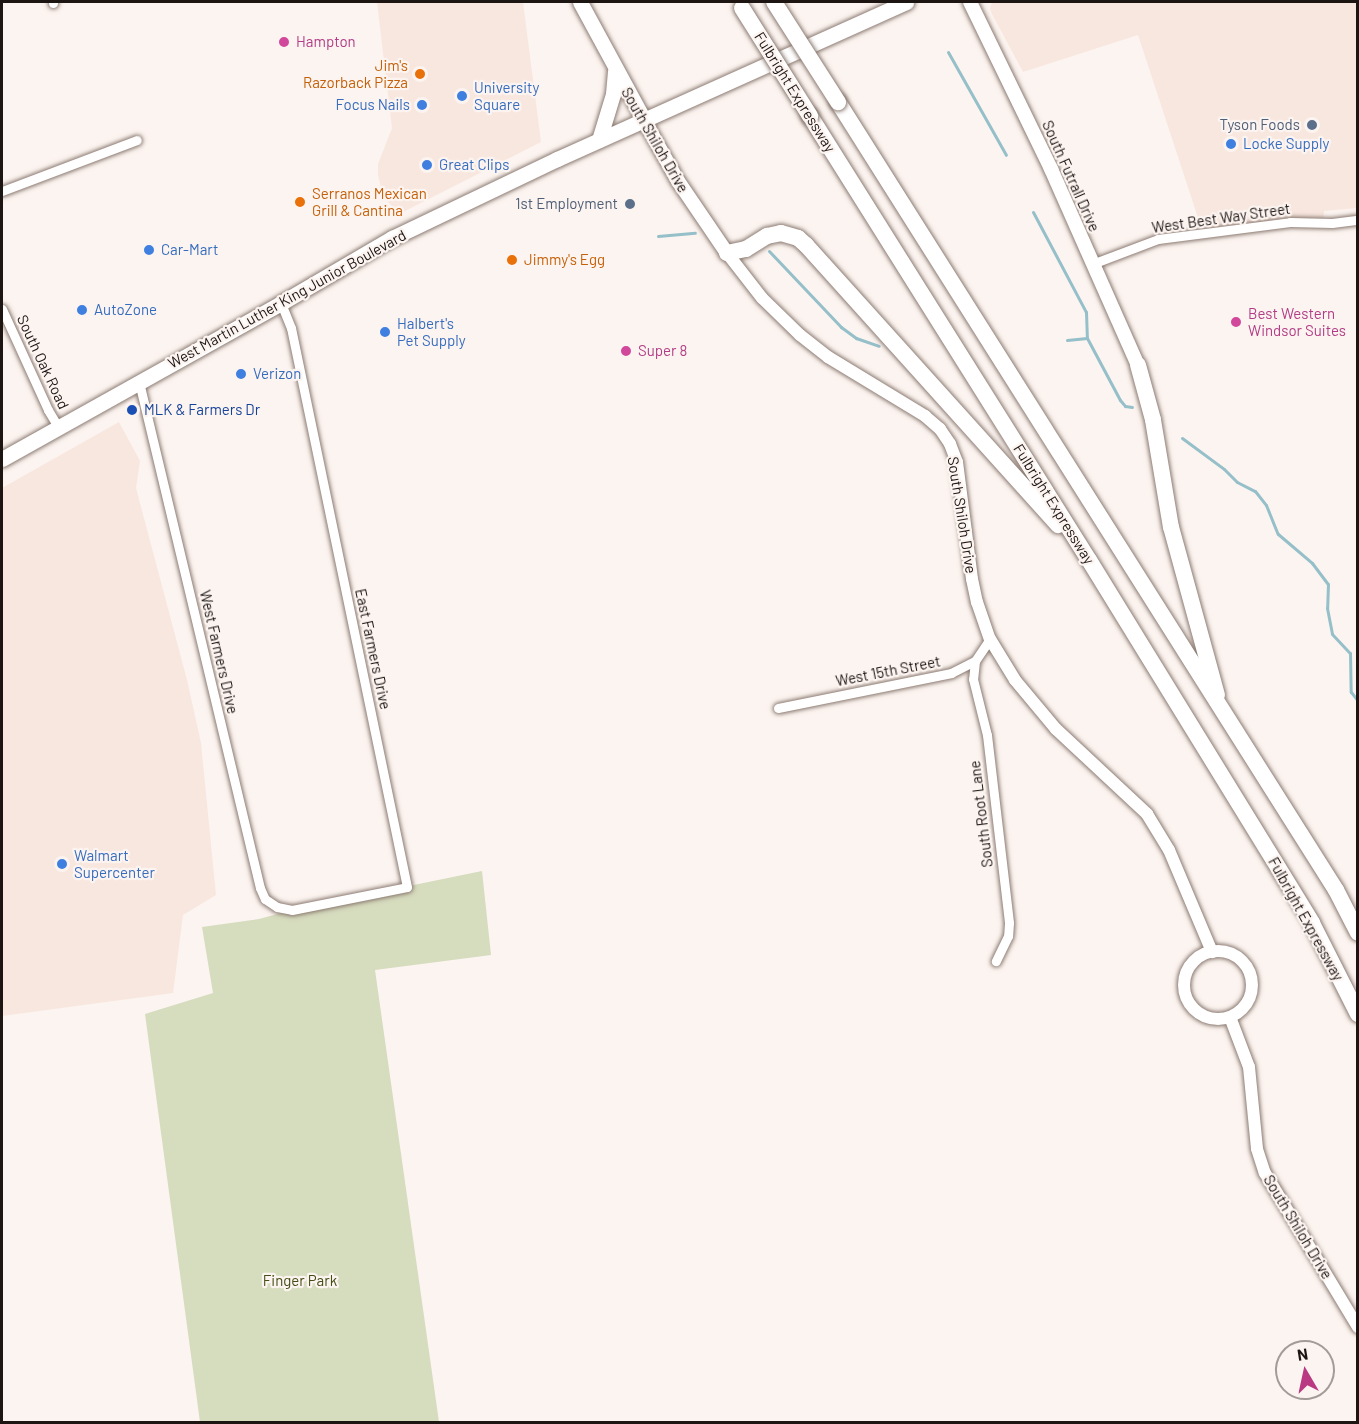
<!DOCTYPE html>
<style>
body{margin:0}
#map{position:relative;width:1359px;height:1424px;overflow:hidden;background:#fcf4f0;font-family:Barlow,sans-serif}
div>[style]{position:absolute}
.built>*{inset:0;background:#f8e7df}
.green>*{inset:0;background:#d6dcbe}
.stream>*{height:3px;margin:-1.5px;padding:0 1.5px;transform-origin:1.5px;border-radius:1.5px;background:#95bfc9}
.roads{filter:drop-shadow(0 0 2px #8c7b72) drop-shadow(0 0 2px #8c7b72)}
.minor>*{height:9px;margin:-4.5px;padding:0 4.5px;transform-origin:4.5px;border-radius:4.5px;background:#fff}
.tertiary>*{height:12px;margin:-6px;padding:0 6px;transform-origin:6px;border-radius:6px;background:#fff}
.tertiary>.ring{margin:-6px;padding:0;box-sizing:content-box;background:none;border:12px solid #fff;border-radius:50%}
.secondary>*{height:14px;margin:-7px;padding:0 7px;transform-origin:7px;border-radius:7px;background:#fff}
.primary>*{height:15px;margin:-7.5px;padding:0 7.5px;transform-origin:7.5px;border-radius:7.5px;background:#fff}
.trunk>*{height:15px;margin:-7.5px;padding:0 7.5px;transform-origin:7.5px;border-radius:7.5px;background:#fff}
.motorway>*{height:16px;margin:-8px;padding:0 8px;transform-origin:8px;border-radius:8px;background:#fff}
.bridges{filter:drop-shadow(0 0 2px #8c7b72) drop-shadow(0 0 2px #8c7b72)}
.motorway-bridge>*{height:16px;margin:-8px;padding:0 8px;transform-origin:8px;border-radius:8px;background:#fff}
.dots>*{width:16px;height:16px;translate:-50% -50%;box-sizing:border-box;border:3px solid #fcf4f0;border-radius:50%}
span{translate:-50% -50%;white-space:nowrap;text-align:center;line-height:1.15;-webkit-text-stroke:4.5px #fcf4f0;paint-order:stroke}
.hotel-label{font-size:15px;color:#b23c85}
.left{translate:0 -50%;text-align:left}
.food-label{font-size:15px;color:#c56008}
.right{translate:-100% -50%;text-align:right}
.shop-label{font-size:15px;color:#366cbe}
.street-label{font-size:15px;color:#1c1512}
.service-label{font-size:15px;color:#4e5e75}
.transit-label{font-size:15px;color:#164399}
.park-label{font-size:15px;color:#454d16}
.frame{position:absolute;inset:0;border:3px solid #1c1512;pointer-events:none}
.north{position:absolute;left:1275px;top:1340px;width:60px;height:60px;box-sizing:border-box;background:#fcf4f0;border:2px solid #a29b97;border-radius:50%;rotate:351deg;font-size:16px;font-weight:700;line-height:24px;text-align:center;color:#1c1512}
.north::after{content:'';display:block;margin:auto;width:21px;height:27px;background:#ba3983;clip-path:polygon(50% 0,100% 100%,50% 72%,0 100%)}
</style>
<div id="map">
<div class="built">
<div style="clip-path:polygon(377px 2px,523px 2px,541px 142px,399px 214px,383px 196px,378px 175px,378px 164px,392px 128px)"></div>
<div style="clip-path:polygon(992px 2px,1357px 2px,1357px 208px,1324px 211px,1323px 223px,1203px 233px,1138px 35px,1023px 72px,992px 14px,990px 8px)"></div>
<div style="clip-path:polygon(119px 422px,140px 461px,136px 488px,187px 680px,201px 743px,216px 895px,183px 915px,173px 993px,2px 1016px,2px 488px)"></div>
</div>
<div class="green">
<div style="clip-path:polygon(482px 871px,491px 955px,375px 970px,439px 1422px,200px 1422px,145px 1014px,213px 993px,202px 927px,259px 919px,292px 910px)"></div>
</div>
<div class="stream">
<div style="left:948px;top:52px;width:118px;rotate:60.6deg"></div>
<div style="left:1033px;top:212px;width:113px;rotate:62.1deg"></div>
<div style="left:1086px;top:312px;width:26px;rotate:88deg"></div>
<div style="left:1087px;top:338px;width:70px;rotate:62deg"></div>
<div style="left:1120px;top:400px;width:8px;rotate:50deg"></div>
<div style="left:1125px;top:406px;width:7px;rotate:8deg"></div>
<div style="left:658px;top:236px;width:37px;rotate:-5deg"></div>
<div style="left:769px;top:251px;width:105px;rotate:46.5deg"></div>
<div style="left:841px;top:327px;width:19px;rotate:36deg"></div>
<div style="left:856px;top:338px;width:24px;rotate:19deg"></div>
<div style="left:1067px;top:340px;width:20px;rotate:-6deg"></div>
<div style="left:1182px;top:438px;width:52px;rotate:36.4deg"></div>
<div style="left:1224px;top:469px;width:18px;rotate:45deg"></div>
<div style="left:1237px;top:482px;width:20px;rotate:27deg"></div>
<div style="left:1255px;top:491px;width:18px;rotate:52deg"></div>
<div style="left:1266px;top:505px;width:31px;rotate:68deg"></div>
<div style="left:1278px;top:534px;width:45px;rotate:40.5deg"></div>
<div style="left:1312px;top:563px;width:26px;rotate:53deg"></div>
<div style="left:1328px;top:584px;width:24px;rotate:92deg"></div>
<div style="left:1327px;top:608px;width:26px;rotate:79deg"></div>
<div style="left:1332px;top:634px;width:26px;rotate:47deg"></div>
<div style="left:1350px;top:653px;width:39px;rotate:89deg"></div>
<div style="left:1351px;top:692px;width:11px;rotate:52deg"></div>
</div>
<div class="roads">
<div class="minor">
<div style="left:53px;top:3px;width:1px;rotate:-90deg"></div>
<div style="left:2px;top:191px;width:144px;rotate:-20.7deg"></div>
<div style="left:1092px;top:264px;width:71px;rotate:-20.7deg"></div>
<div style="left:1158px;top:239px;width:133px;rotate:-7.3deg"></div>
<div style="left:1290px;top:222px;width:42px;rotate:1.4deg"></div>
<div style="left:1332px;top:223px;width:26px;rotate:-7deg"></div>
<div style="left:2px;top:309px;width:111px;rotate:65.5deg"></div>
<div style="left:48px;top:410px;width:21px;rotate:59deg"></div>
<div style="left:139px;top:382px;width:520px;rotate:76.55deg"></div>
<div style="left:260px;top:888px;width:12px;rotate:66deg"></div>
<div style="left:265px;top:899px;width:14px;rotate:34deg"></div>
<div style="left:277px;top:907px;width:15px;rotate:11deg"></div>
<div style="left:292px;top:910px;width:117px;rotate:-11.3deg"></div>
<div style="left:407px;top:887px;width:571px;rotate:-101.72deg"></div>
<div style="left:291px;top:328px;width:27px;rotate:-112deg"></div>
<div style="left:975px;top:661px;width:18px;rotate:96deg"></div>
<div style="left:973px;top:679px;width:58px;rotate:76deg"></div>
<div style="left:987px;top:735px;width:189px;rotate:83.3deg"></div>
<div style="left:1009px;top:923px;width:13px;rotate:94deg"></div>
<div style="left:1008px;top:936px;width:28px;rotate:116deg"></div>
<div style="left:778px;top:708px;width:177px;rotate:-11.4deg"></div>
<div style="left:951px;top:673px;width:27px;rotate:-27deg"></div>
<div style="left:975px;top:661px;width:27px;rotate:-56deg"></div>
</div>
<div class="tertiary">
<div style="left:727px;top:253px;width:57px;rotate:52.1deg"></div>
<div style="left:762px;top:298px;width:53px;rotate:44.2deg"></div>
<div style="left:800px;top:335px;width:36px;rotate:38deg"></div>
<div style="left:828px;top:357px;width:114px;rotate:31.3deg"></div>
<div style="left:925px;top:416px;width:20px;rotate:41deg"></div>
<div style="left:940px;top:429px;width:18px;rotate:56deg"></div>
<div style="left:950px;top:444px;width:19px;rotate:69deg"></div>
<div style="left:957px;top:462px;width:118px;rotate:82.7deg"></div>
<div style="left:972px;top:579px;width:24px;rotate:78deg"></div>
<div style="left:977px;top:602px;width:39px;rotate:71deg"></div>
<div style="left:990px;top:639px;width:48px;rotate:58.6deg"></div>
<div style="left:1015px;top:680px;width:64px;rotate:50.1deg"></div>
<div style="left:1056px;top:729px;width:125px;rotate:43deg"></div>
<div style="left:1147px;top:814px;width:42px;rotate:58.6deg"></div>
<div style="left:1169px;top:850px;width:111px;rotate:67.1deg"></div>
<div class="ring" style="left:1184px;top:951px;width:56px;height:56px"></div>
<div style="left:1230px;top:1017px;width:53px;rotate:69.2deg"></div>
<div style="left:1249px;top:1067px;width:82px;rotate:84.4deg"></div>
<div style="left:1257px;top:1149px;width:25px;rotate:72deg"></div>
<div style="left:1265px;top:1173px;width:180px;rotate:58.9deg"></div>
</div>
<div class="secondary">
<div style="left:970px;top:2px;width:186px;rotate:64.1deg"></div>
<div style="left:1051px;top:169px;width:214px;rotate:66.1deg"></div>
<div style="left:644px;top:120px;width:70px;rotate:60.9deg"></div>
<div style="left:678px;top:181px;width:87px;rotate:55.8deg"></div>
</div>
<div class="primary">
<div style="left:599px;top:140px;width:48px;rotate:-73.1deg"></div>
<div style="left:613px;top:94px;width:23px;rotate:-85deg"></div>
</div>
<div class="trunk">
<div style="left:580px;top:2px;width:134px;rotate:61.5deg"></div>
<div style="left:2px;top:459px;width:320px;rotate:-29.2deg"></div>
<div style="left:281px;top:303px;width:129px;rotate:-30.4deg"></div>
<div style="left:392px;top:238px;width:183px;rotate:-25.6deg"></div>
<div style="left:557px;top:159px;width:383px;rotate:-24.2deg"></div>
</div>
<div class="motorway">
<div style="left:838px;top:102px;width:932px;rotate:57.71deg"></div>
<div style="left:1336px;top:890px;width:48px;rotate:62.9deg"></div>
<div style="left:810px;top:116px;width:524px;rotate:57.86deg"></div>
<div style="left:1089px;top:560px;width:426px;rotate:58.4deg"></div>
<div style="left:1312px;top:923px;width:102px;rotate:63.2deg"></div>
<div style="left:727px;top:253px;width:19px;rotate:-12deg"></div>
<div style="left:746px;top:249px;width:25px;rotate:-32deg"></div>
<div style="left:767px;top:236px;width:14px;rotate:-12deg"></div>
<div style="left:781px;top:233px;width:18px;rotate:16deg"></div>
<div style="left:798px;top:238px;width:11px;rotate:41deg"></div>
<div style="left:806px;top:245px;width:377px;rotate:48deg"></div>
<div style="left:1138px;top:365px;width:57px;rotate:74.7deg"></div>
<div style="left:1153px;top:420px;width:109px;rotate:80.5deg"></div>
<div style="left:1171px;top:527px;width:174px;rotate:74.7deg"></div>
</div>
</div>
<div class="bridges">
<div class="motorway-bridge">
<div style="left:774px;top:2px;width:119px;rotate:57.4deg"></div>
<div style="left:742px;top:8px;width:128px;rotate:57.8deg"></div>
</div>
</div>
<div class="dots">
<div style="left:284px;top:42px;background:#d1479c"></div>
<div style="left:420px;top:74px;background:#e8710a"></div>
<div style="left:462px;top:96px;background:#3f7fe0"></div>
<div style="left:422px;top:105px;background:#3f7fe0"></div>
<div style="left:1312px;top:125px;background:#5c6f8a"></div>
<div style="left:1231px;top:144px;background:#3f7fe0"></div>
<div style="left:427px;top:165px;background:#3f7fe0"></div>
<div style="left:300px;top:202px;background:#e8710a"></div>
<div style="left:630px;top:204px;background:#5c6f8a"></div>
<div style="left:149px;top:250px;background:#3f7fe0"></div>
<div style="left:512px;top:260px;background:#e8710a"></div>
<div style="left:82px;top:310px;background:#3f7fe0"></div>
<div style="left:1236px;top:322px;background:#d1479c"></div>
<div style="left:385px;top:332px;background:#3f7fe0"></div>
<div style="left:626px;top:351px;background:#d1479c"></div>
<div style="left:241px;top:374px;background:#3f7fe0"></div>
<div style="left:132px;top:410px;background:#1a4fb4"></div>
<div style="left:62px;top:864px;background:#3f7fe0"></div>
</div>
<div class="hotel-label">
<span class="left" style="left:296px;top:42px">Hampton</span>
<span class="left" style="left:1248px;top:322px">Best Western<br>Windsor Suites</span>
<span class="left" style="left:638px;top:351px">Super 8</span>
</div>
<div class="food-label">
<span class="right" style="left:408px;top:74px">Jim's<br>Razorback Pizza</span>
<span class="left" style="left:312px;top:202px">Serranos Mexican<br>Grill &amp; Cantina</span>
<span class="left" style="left:524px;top:260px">Jimmy's Egg</span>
</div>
<div class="shop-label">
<span class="left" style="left:474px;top:96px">University<br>Square</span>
<span class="right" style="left:410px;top:105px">Focus Nails</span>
<span class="left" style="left:1243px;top:144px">Locke Supply</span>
<span class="left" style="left:439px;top:165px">Great Clips</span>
<span class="left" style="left:161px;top:250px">Car-Mart</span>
<span class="left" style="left:94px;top:310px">AutoZone</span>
<span class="left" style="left:397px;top:332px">Halbert's<br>Pet Supply</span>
<span class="left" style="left:253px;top:374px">Verizon</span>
<span class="left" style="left:74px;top:864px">Walmart<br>Supercenter</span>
</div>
<div class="street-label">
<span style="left:795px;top:92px;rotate:58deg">Fulbright Expressway</span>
<span style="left:655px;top:140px;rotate:60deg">South Shiloh Drive</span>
<span style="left:1071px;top:176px;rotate:66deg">South Futrall Drive</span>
<span style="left:1221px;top:218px;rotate:-8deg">West Best Way Street</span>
<span style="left:287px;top:299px;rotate:-29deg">West Martin Luther King Junior Boulevard</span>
<span style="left:43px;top:362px;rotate:65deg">South Oak Road</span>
<span style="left:1054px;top:504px;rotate:58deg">Fulbright Expressway</span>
<span style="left:962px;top:515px;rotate:81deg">South Shiloh Drive</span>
<span style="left:373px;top:649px;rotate:78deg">East Farmers Drive</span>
<span style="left:219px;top:652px;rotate:77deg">West Farmers Drive</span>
<span style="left:888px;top:671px;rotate:-11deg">West 15th Street</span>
<span style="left:981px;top:814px;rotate:-97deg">South Root Lane</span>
<span style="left:1306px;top:919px;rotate:61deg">Fulbright Expressway</span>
<span style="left:1298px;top:1227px;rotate:59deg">South Shiloh Drive</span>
</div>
<div class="service-label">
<span class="right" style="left:1300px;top:125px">Tyson Foods</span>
<span class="right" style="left:618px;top:204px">1st Employment</span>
</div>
<div class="transit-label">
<span class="left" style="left:144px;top:410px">MLK &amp; Farmers Dr</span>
</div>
<div class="park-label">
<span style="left:300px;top:1281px">Finger Park</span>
</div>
<div class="frame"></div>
<div class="north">N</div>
</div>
